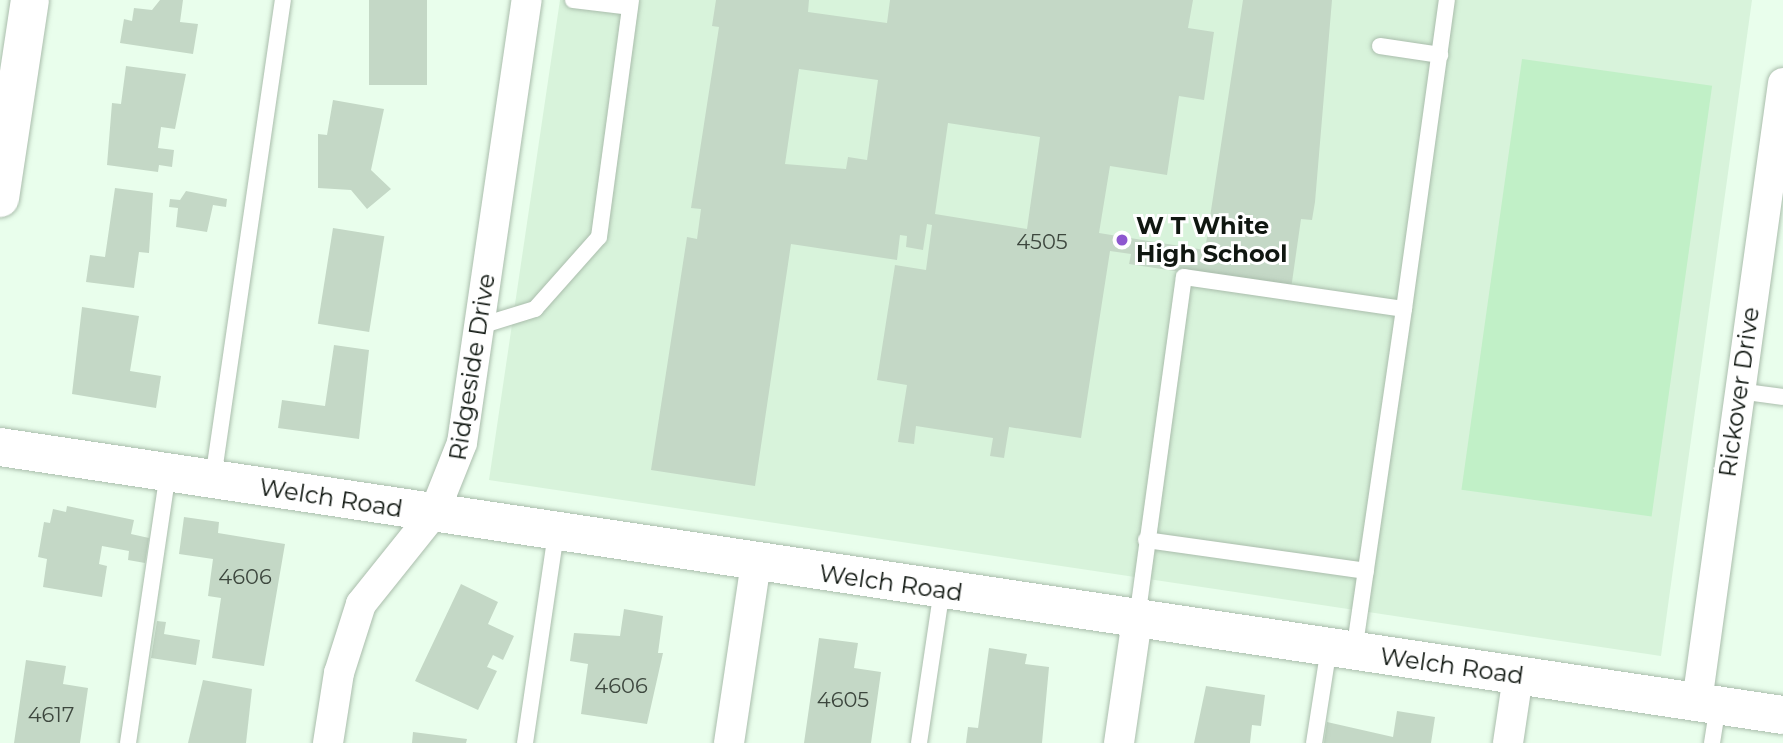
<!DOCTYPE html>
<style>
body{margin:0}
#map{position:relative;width:1783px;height:743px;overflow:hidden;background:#e9feec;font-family:Montserrat,sans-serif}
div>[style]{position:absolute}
.built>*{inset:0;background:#d8f3db}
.green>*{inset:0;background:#c1f0c7;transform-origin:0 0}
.building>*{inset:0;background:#c4d8c6;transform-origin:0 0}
.roads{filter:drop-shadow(0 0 2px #aabdac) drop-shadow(0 0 2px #aabdac)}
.lane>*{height:16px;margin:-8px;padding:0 8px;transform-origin:8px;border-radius:8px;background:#fff}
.street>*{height:30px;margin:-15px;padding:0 15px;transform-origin:15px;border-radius:15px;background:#fff}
.secondary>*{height:38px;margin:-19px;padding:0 19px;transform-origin:19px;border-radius:19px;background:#fff}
.dots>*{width:19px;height:19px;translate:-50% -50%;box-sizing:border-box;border:4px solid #fff;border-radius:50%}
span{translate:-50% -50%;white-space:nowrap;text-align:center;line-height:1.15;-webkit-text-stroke:6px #fff;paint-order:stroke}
.number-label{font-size:21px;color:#3d473e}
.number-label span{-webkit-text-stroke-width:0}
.poi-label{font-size:24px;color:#101711;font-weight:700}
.left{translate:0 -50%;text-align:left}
.street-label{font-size:24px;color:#101711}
</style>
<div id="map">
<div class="built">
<div style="clip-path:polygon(560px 0,1752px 0,1661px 656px,489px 480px)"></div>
</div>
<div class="green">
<div style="left:1522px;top:59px;width:192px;height:435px;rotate:8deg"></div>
</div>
<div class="building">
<div style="clip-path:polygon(160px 0,183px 0,180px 22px,198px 24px,193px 54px,120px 43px,124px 19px,132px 21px,134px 8px,152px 10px)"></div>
<div style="left:369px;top:0;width:58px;height:85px"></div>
<div style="clip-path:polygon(evenodd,716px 0,809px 0,808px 12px,887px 23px,890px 0,1193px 0,1188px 28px,1214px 32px,1204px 100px,1179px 96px,1167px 175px,1110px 166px,1099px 233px,1205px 250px,1243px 0,1332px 0,1315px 202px,1312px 220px,1301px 219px,1291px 289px,1129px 264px,1131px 254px,1110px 251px,1081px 438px,1009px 427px,1004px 458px,990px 456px,993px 438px,916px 426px,914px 444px,898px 442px,907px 385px,877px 380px,895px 265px,926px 270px,932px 225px,927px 224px,923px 250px,906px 247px,907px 236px,900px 235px,897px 260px,791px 244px,755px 486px,651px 470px,687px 237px,697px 239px,701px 209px,691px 208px,719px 27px,712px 26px,716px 0,799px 69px,878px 80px,867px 160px,848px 157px,846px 169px,785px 164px,799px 69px,716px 0,948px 123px,1040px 137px,1027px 229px,935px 214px,948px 123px)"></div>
<div style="clip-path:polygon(126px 66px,186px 74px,175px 129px,161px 127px,158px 148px,174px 150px,172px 167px,159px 165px,158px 172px,107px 165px,112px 103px,121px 104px)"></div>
<div style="clip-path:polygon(333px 100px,384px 109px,371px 170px,391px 189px,367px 209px,351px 190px,318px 188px,318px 134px,327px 135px)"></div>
<div style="clip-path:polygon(115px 188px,153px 193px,149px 253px,139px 252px,134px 288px,86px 282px,90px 255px,105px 257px)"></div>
<div style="clip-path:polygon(186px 191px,227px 199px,226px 207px,213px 205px,207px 232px,176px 227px,178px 208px,169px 207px,170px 199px,180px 200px)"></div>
<div style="left:333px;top:228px;width:52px;height:97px;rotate:9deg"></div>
<div style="clip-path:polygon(82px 307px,139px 316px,130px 371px,161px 376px,156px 408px,72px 394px)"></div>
<div style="clip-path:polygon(334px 345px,369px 350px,359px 439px,278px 428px,282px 400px,325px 406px)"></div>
<div style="clip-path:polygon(67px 506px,134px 520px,131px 534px,149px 538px,145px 563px,128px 560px,129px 551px,102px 546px,99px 564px,107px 566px,102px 597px,43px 587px,47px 559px,38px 557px,44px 522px,50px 523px,53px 509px,66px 512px)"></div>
<div style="clip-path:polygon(184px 517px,219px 522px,218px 533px,285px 544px,264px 666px,212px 658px,221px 598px,208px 596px,213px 559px,179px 554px)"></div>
<div style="clip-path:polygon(461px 584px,498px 602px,488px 624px,514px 636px,503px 660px,493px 655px,487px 667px,497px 671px,478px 710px,415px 681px)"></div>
<div style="clip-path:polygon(624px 609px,663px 616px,658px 653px,663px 653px,647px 724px,581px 714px,588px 664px,570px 661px,574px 633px,620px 636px)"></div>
<div style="clip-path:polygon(157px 621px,166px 622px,164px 634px,200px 640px,196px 665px,151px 658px)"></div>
<div style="clip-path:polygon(819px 638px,858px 643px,854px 668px,881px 672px,871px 743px,804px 743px)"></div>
<div style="clip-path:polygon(989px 648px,1027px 654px,1025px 664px,1049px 667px,1042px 743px,966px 743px,968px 727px,978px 728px)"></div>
<div style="clip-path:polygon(26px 660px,66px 666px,63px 684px,88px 688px,80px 743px,14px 743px)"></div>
<div style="clip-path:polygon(203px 680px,252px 689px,246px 743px,188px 743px)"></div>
<div style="clip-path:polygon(1206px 686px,1265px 695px,1261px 726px,1252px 725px,1250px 743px,1194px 743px)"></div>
<div style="clip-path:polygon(1397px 711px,1435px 717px,1431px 743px,1324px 743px,1327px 722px,1393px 737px)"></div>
<div style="clip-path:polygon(413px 732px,467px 739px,466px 743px,412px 743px)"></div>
</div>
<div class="roads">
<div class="lane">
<div style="left:573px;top:0;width:57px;rotate:7deg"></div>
<div style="left:1380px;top:46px;width:61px;rotate:8.5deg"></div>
<div style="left:1404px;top:309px;width:312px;rotate:-82.1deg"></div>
<div style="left:480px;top:326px;width:58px;rotate:-17.2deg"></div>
<div style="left:535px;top:309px;width:96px;rotate:-48.4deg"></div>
<div style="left:599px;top:237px;width:239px;rotate:-82.3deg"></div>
<div style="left:1738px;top:391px;width:45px;rotate:7.6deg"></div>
<div style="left:213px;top:479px;width:484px;rotate:-81.7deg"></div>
<div style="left:1146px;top:540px;width:222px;rotate:8deg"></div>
<div style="left:1137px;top:619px;width:345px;rotate:-82.2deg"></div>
<div style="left:1184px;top:277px;width:222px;rotate:8.3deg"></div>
<div style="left:1404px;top:309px;width:346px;rotate:98.3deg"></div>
<div style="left:128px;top:743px;width:273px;rotate:-81.6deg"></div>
<div style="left:525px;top:743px;width:213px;rotate:-81.6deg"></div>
<div style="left:919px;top:743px;width:155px;rotate:-81.5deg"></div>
<div style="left:1314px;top:743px;width:97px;rotate:-81.1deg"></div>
<div style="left:1712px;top:743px;width:38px;rotate:-81deg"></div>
</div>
<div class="street">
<div style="left:1697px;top:702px;width:625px;rotate:-82.09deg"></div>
<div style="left:328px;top:743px;width:71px;rotate:-81.1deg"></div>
<div style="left:339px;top:673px;width:72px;rotate:-72.3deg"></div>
<div style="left:361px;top:604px;width:117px;rotate:-51.3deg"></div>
<div style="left:434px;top:513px;width:75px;rotate:-68.2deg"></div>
<div style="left:462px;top:443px;width:448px;rotate:-81.7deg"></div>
<div style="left:729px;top:743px;width:182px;rotate:-81.5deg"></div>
<div style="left:1119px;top:743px;width:125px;rotate:-81.7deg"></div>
<div style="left:1508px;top:743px;width:68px;rotate:-81.5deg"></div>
</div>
<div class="secondary">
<div style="left:0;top:198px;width:200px;rotate:-81.4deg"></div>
<div style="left:0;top:447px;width:1803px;rotate:8.55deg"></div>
</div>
</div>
<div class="dots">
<div style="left:1122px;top:240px;background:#8d57cf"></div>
</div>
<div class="number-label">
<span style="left:1042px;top:242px">4505</span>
<span style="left:245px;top:577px">4606</span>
<span style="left:621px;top:686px">4606</span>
<span style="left:843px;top:700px">4605</span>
<span style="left:51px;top:715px">4617</span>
</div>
<div class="poi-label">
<span class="left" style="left:1136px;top:240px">W T White<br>High School</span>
</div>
<div class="street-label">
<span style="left:472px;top:367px;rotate:-81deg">Ridgeside Drive</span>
<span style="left:1739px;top:392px;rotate:-82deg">Rickover Drive</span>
<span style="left:331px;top:498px;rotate:9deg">Welch Road</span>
<span style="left:891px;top:583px;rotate:8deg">Welch Road</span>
<span style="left:1452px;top:666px;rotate:8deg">Welch Road</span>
</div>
</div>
